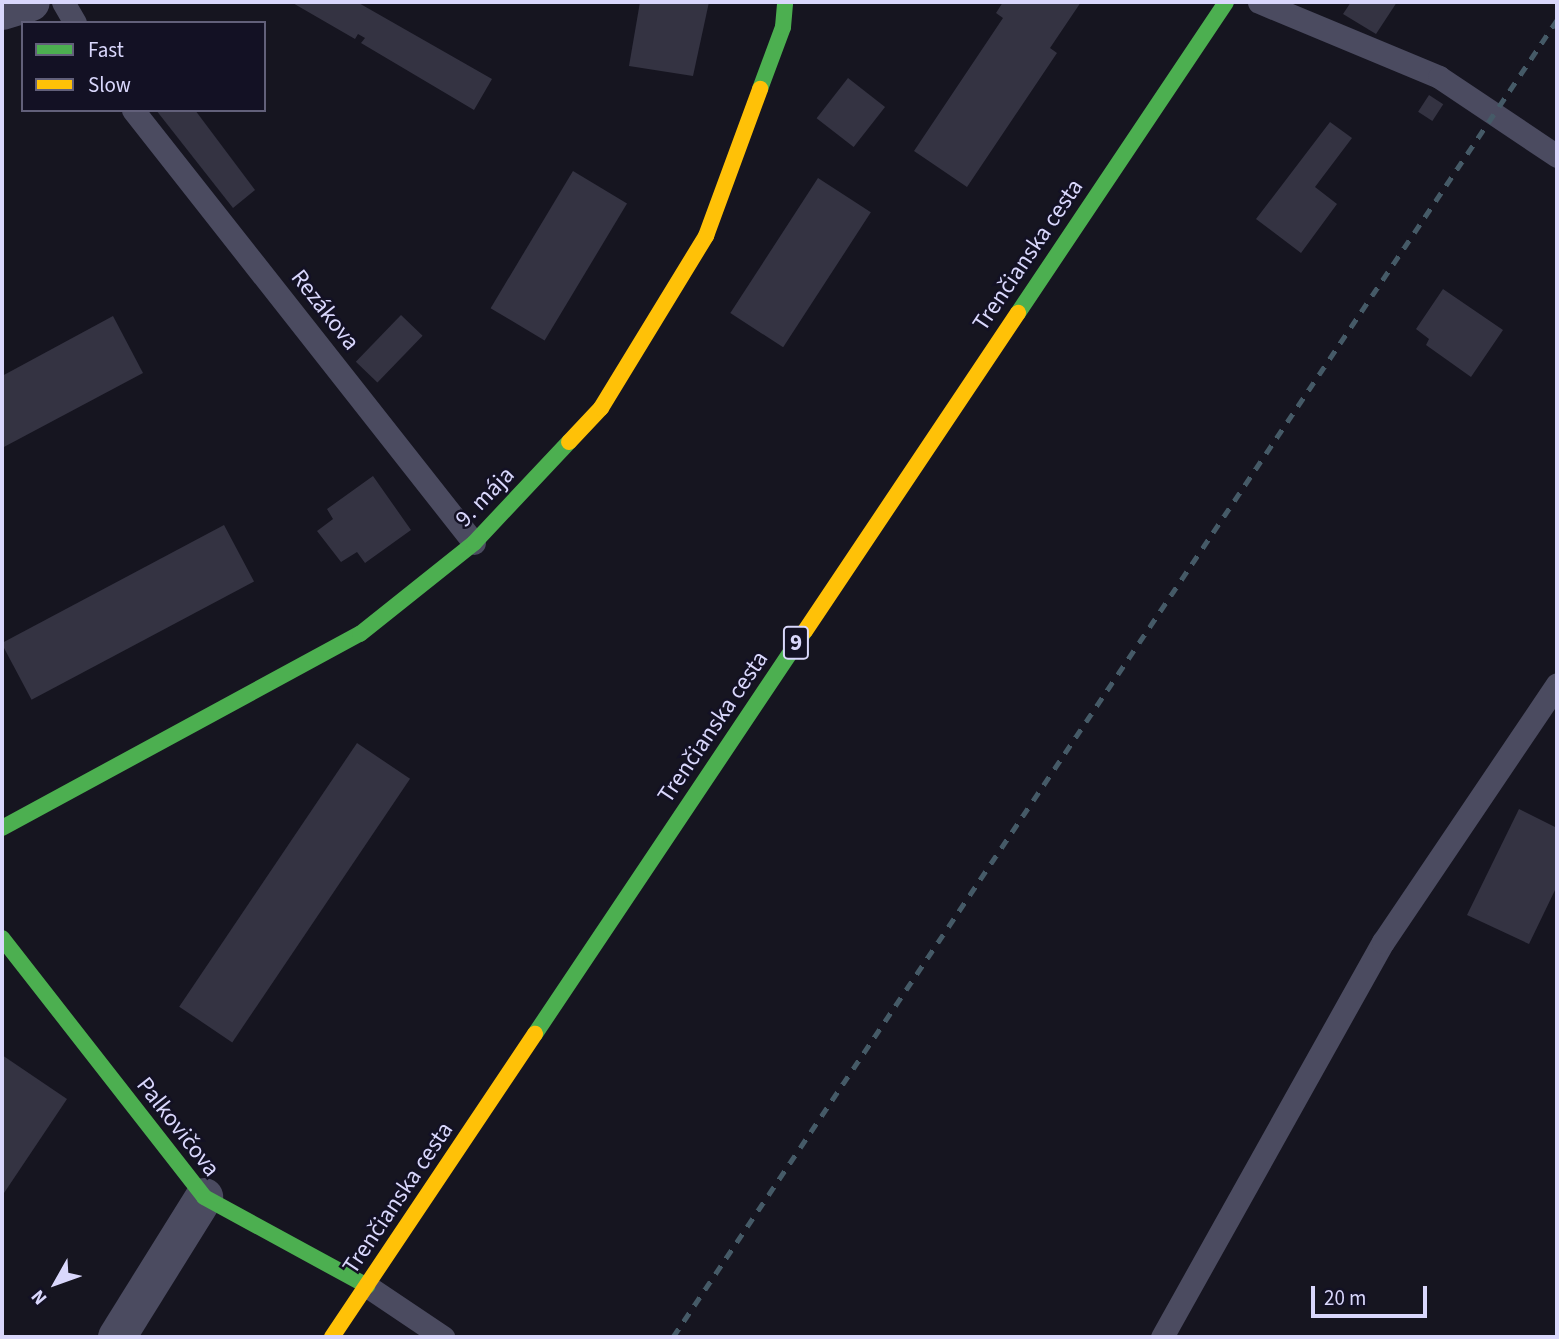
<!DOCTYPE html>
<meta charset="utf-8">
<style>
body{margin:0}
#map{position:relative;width:1559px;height:1339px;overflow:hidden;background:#161520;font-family:"Source Sans 3",sans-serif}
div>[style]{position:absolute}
.building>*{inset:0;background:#343342;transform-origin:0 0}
.lane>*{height:23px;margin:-11.5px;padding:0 11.5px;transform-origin:11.5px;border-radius:11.5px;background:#4b4b60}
.street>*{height:38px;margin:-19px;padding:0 19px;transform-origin:19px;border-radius:19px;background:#4b4b60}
.fast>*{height:16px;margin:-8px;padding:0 8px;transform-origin:8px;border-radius:8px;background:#4caf50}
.slow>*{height:16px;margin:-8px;padding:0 8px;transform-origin:8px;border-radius:8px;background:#ffc107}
.rail>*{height:5px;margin-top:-2.5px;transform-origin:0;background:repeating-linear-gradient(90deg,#455a67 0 10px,transparent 0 19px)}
span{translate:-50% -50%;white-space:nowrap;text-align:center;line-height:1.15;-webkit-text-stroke:5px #131124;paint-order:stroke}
.shield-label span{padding:2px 5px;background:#131124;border:2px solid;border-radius:5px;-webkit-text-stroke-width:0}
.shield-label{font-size:23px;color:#d9d7fc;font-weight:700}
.street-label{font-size:24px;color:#d9d7fc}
.frame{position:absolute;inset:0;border:4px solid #d9d7fc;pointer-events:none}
.legend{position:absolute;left:21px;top:21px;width:245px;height:91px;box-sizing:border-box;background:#131124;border:2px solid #62607a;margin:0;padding:9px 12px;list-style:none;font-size:21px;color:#d9d7fc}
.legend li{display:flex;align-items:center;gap:14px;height:35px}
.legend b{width:35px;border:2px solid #62607a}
.north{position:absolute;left:21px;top:1248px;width:70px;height:70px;-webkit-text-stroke:5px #131124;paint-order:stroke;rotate:230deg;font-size:19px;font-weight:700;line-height:28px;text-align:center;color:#d9d7fc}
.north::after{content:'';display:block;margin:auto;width:24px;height:32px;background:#d9d7fc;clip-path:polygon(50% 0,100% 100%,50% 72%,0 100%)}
.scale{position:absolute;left:1311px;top:1286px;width:116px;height:32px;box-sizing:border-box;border:4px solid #d9d7fc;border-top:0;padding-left:9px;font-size:21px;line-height:24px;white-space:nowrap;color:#d9d7fc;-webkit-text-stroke:5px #131124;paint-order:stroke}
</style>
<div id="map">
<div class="building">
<div style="clip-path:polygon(291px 2px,357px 2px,492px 79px,474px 110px,361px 43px,365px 38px,358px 34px,355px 39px)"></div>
<div style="clip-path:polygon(640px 2px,709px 2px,693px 76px,629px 66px)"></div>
<div style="clip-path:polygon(1003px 2px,1081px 2px,1050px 48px,1057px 53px,967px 187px,914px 151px,1003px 18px,996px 13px)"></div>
<div style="clip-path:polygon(1351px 2px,1397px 2px,1376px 34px,1343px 14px)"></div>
<div style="left:848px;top:78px;width:47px;height:51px;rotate:38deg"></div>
<div style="left:1429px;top:95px;width:17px;height:20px;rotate:33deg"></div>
<div style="clip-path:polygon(156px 110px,195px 110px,255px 190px,233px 208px)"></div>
<div style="clip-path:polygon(1330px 122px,1352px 138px,1315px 187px,1337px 204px,1301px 253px,1256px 219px)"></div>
<div style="left:573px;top:171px;width:63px;height:160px;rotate:31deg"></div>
<div style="left:818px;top:178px;width:63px;height:161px;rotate:33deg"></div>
<div style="clip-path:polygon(1443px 289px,1503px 330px,1471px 377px,1426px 345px,1429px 339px,1416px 329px)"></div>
<div style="left:401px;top:315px;width:30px;height:65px;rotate:44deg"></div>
<div style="clip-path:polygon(113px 316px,143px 373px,2px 448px,2px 376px)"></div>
<div style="clip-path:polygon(373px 476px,411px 530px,365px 563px,357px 552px,341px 562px,317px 531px,333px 519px,327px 509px)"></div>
<div style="left:224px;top:525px;width:64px;height:252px;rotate:62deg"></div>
<div style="left:357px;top:743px;width:64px;height:318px;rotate:34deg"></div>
<div style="clip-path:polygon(1519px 809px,1557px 828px,1557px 886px,1529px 944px,1467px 915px)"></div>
<div style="clip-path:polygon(2px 1055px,67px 1099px,2px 1196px)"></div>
</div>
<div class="lane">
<div style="left:63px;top:2px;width:24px;rotate:60deg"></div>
<div style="left:1259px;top:2px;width:195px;rotate:22.6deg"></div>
<div style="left:1439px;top:77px;width:142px;rotate:33.8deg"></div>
<div style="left:133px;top:110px;width:551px;rotate:51.78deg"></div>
<div style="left:367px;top:1286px;width:92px;rotate:33.9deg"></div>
<div style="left:1162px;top:1337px;width:453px;rotate:-60.8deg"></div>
<div style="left:1383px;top:942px;width:311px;rotate:-56deg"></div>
</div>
<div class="street">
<div style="left:2px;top:11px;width:30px;rotate:-17deg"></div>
<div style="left:117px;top:1337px;width:165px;rotate:-58.1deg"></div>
</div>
<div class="fast">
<div style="left:760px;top:89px;width:66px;rotate:-69.6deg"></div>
<div style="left:783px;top:27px;width:25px;rotate:-85deg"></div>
<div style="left:1018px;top:313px;width:374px;rotate:-56.2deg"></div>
<div style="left:2px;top:828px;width:407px;rotate:-28.5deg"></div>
<div style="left:360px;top:634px;width:146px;rotate:-38.6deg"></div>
<div style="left:474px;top:543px;width:139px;rotate:-46.8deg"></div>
<div style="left:2px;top:938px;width:328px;rotate:52deg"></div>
<div style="left:204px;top:1197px;width:186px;rotate:28.6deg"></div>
<div style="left:535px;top:1034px;width:485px;rotate:-56.2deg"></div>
</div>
<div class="slow">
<div style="left:569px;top:442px;width:47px;rotate:-46.7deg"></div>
<div style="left:601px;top:408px;width:202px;rotate:-58.6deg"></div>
<div style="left:706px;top:236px;width:157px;rotate:-69.8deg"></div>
<div style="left:805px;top:631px;width:383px;rotate:-56.2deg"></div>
<div style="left:332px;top:1337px;width:365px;rotate:-56.2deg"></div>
</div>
<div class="rail">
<div style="left:673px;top:1337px;width:1586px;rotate:-56.13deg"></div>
</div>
<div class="shield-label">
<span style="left:796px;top:643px">9</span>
</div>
<div class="street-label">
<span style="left:1028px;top:255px;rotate:-56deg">Trenčianska cesta</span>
<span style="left:325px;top:310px;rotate:52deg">Rezákova</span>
<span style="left:485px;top:497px;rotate:-46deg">9. mája</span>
<span style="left:713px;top:727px;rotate:-56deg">Trenčianska cesta</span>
<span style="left:178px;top:1127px;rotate:52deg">Palkovičova</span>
<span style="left:398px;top:1198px;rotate:-56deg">Trenčianska cesta</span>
</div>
<div class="frame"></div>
<ul class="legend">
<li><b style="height:9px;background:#4caf50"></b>Fast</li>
<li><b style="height:9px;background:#ffc107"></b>Slow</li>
</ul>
<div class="north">N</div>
<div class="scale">20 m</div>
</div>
